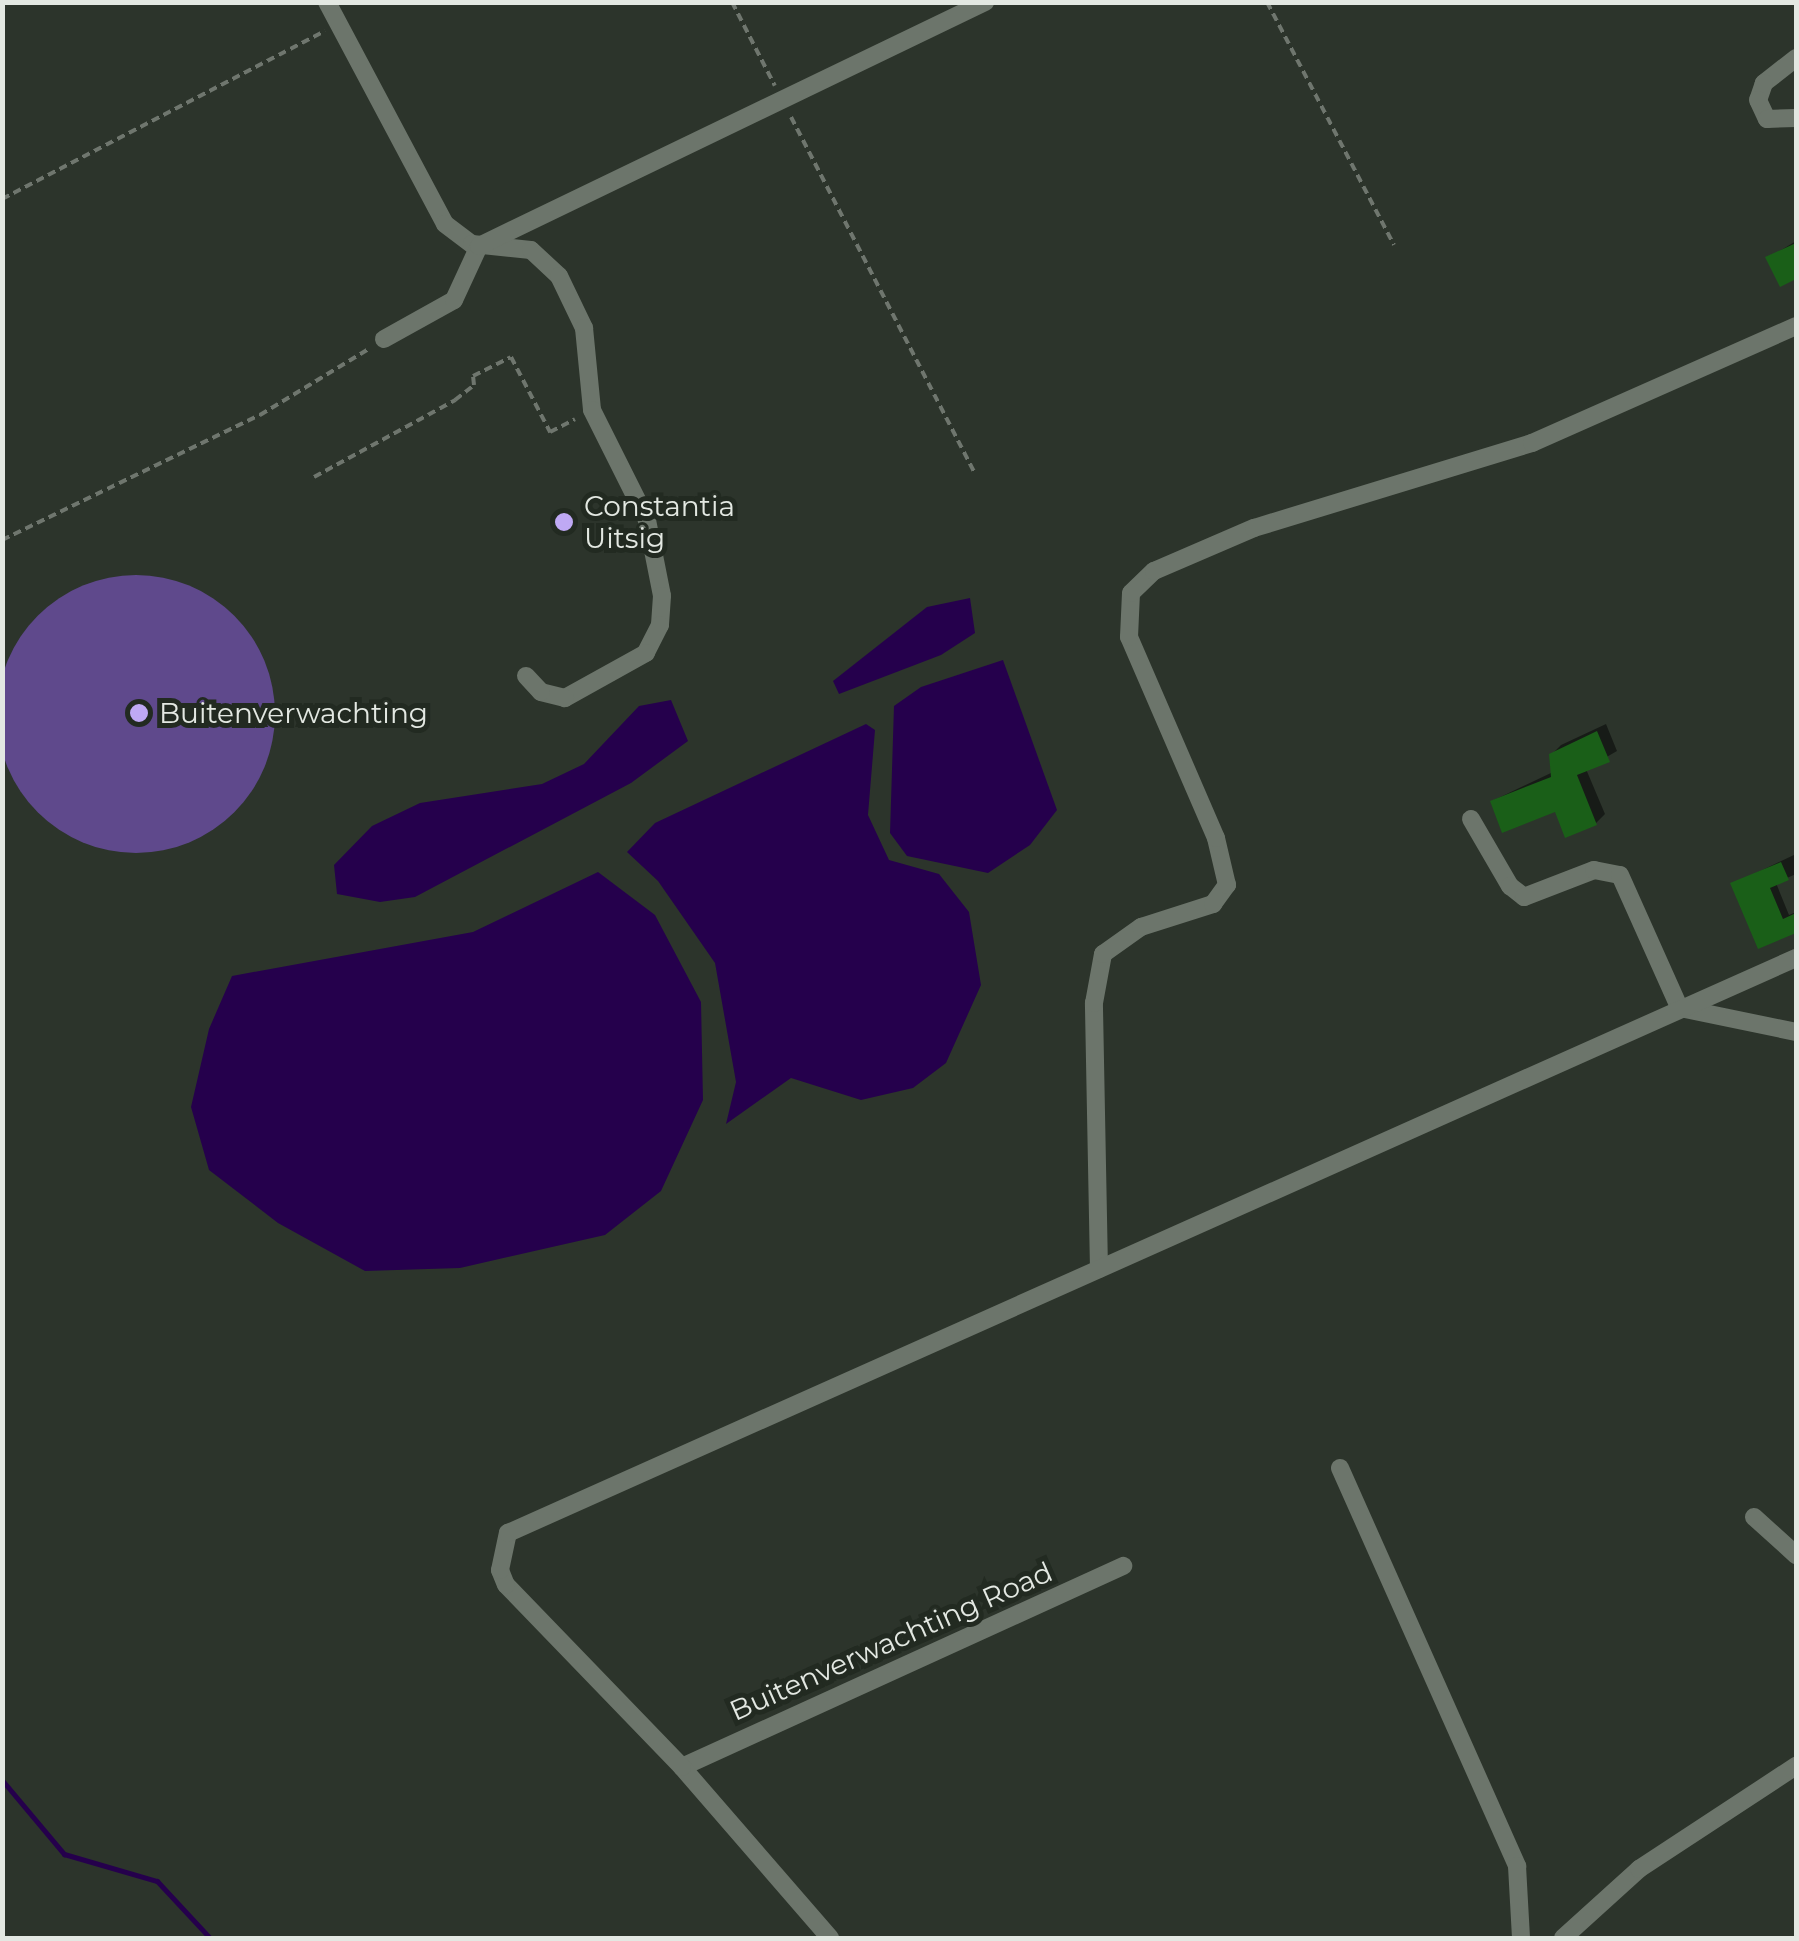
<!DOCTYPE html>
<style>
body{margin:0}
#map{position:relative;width:1799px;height:1941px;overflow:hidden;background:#2c342b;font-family:Montserrat,sans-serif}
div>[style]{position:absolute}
.green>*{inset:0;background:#5f498c}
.round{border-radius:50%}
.water>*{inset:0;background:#25004c}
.shadow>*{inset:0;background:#0007}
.stream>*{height:5px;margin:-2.5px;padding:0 2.5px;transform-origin:2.5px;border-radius:2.5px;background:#25004c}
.building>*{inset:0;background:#1a5f18}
.path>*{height:4px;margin-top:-2px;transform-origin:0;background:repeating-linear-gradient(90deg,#6f766e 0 8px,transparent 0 13px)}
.minor>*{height:18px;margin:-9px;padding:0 9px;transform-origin:9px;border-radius:9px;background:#6c756b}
.dots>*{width:28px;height:28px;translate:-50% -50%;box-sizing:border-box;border:5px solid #222a21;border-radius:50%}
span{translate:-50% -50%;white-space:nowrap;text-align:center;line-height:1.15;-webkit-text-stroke:10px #222a21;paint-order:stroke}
.poi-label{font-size:28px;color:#e3e8e2}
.left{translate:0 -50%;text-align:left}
.street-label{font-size:28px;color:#e3e8e2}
.frame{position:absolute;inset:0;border:5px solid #e3e8e2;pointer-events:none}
</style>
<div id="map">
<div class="green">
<div class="round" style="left:-3px;top:575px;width:278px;height:278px"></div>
</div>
<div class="water">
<div style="clip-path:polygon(970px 598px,975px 633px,941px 655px,839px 694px,833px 681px,927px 607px)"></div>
<div style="clip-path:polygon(1003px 660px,1057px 810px,1030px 845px,988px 873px,907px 856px,890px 833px,894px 706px,921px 687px)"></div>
<div style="clip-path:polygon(671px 700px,688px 741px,631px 783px,415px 897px,380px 902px,337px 894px,334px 865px,372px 826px,420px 803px,542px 784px,584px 764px,639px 706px)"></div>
<div style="clip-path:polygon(866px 724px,875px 730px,868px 815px,889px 860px,939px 874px,969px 912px,981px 985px,946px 1063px,913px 1088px,861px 1100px,791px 1078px,726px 1124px,736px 1082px,715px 963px,658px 881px,627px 852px,655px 823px)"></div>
<div style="clip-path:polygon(598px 872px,655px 915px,701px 1002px,703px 1100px,661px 1191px,605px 1235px,460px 1268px,365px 1271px,278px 1223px,209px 1170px,191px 1107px,209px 1029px,232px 976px,473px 932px)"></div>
</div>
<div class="shadow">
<div style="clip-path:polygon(1796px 241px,1796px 277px,1781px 284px,1768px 258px)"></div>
<div style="clip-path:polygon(1606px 724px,1617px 751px,1586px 769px,1605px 814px,1596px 823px,1556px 809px,1492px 801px,1553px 772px,1551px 755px,1561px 745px)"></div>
<div style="clip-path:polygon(1796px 854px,1796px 874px,1776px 883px,1789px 915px,1796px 912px,1796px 930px,1760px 946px,1733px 884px)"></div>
</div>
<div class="stream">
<div style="left:2px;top:1780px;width:97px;rotate:50deg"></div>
<div style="left:64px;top:1854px;width:97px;rotate:16.2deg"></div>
<div style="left:157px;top:1881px;width:78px;rotate:47.1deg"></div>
</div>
<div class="building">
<div style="clip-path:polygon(1796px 243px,1796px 279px,1780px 287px,1765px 257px)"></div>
<div style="clip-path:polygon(1597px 731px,1610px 762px,1577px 775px,1597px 825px,1565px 838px,1555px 812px,1502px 833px,1490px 801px,1551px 777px,1549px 754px)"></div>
<div style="clip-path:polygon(1781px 862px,1789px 880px,1770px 888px,1783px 919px,1796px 913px,1796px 933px,1758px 949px,1730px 883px)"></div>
</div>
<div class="path">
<div style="left:732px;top:2px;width:94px;rotate:62.9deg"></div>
<div style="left:1267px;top:2px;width:274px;rotate:62.4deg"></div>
<div style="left:791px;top:117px;width:399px;rotate:62.7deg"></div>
<div style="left:2px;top:199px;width:364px;rotate:-27.5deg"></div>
<div style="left:314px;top:477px;width:161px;rotate:-28.6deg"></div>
<div style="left:455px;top:400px;width:24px;rotate:-38deg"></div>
<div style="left:474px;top:385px;width:9px;rotate:-96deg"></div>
<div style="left:473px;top:376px;width:42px;rotate:-26.6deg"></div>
<div style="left:511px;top:357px;width:85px;rotate:62.5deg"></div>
<div style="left:550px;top:432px;width:28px;rotate:-27deg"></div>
<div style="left:2px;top:540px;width:287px;rotate:-25.9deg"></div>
<div style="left:260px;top:415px;width:129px;rotate:-31.3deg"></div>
</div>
<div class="minor">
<div style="left:327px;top:2px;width:251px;rotate:62deg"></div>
<div style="left:445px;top:224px;width:34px;rotate:37deg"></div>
<div style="left:472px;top:244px;width:59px;rotate:5.8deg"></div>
<div style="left:531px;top:250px;width:38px;rotate:43deg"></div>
<div style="left:559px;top:276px;width:58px;rotate:64.3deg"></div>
<div style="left:584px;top:328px;width:82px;rotate:84.4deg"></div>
<div style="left:592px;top:410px;width:123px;rotate:63.4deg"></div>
<div style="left:647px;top:520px;width:77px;rotate:78.8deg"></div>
<div style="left:662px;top:596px;width:29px;rotate:94deg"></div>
<div style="left:660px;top:625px;width:31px;rotate:117deg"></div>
<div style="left:646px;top:653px;width:93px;rotate:150.9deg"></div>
<div style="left:565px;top:698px;width:25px;rotate:-166deg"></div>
<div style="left:541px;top:692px;width:22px;rotate:-133deg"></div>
<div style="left:1796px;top:58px;width:41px;rotate:142deg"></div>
<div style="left:1764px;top:83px;width:18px;rotate:109deg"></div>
<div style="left:1758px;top:100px;width:21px;rotate:65deg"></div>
<div style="left:1767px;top:119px;width:29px;rotate:-2deg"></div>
<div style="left:384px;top:339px;width:80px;rotate:-29.1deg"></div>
<div style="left:454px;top:300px;width:60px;rotate:-65.2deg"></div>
<div style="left:479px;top:246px;width:562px;rotate:-25.74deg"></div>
<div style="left:1471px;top:819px;width:78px;rotate:59.8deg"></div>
<div style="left:1510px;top:886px;width:18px;rotate:38deg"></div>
<div style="left:1524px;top:897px;width:75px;rotate:-21.1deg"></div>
<div style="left:1594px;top:870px;width:26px;rotate:11deg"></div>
<div style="left:1620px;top:875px;width:147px;rotate:65.9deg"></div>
<div style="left:1685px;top:1009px;width:113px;rotate:11.7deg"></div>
<div style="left:1099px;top:1269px;width:266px;rotate:-91.1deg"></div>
<div style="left:1094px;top:1003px;width:50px;rotate:-79.6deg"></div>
<div style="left:1103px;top:954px;width:47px;rotate:-35.4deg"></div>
<div style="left:1141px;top:927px;width:76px;rotate:-17.7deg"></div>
<div style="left:1213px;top:904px;width:24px;rotate:-54deg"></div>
<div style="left:1227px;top:885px;width:48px;rotate:-103.2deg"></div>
<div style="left:1216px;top:838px;width:219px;rotate:-113.4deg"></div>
<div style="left:1129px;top:637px;width:44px;rotate:-87.4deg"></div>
<div style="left:1131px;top:593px;width:32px;rotate:-44deg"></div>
<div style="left:1154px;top:571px;width:109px;rotate:-23.3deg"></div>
<div style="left:1254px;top:528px;width:291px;rotate:-17deg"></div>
<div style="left:1532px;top:443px;width:289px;rotate:-23.9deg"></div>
<div style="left:1340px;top:1468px;width:436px;rotate:66deg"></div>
<div style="left:1517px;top:1866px;width:72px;rotate:86.8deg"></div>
<div style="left:1754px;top:1517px;width:57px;rotate:42.1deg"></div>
<div style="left:682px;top:1767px;width:485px;rotate:-24.5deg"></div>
<div style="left:830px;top:1938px;width:226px;rotate:-130.9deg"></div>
<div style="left:682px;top:1767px;width:253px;rotate:-134deg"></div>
<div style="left:506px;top:1585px;width:16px;rotate:-112deg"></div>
<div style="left:500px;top:1570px;width:38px;rotate:-78deg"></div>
<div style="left:508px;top:1533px;width:1411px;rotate:-24.06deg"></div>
<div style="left:1563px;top:1938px;width:103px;rotate:-42.2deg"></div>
<div style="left:1639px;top:1869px;width:188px;rotate:-33.3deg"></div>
</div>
<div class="dots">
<div style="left:564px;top:522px;background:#bfa9f4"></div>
<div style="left:139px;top:713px;background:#bfa9f4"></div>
</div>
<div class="poi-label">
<span class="left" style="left:584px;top:522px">Constantia<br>Uitsig</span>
<span class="left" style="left:159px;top:713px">Buitenverwachting</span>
</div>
<div class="street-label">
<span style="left:891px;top:1641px;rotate:-24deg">Buitenverwachting Road</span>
</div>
<div class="frame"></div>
</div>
